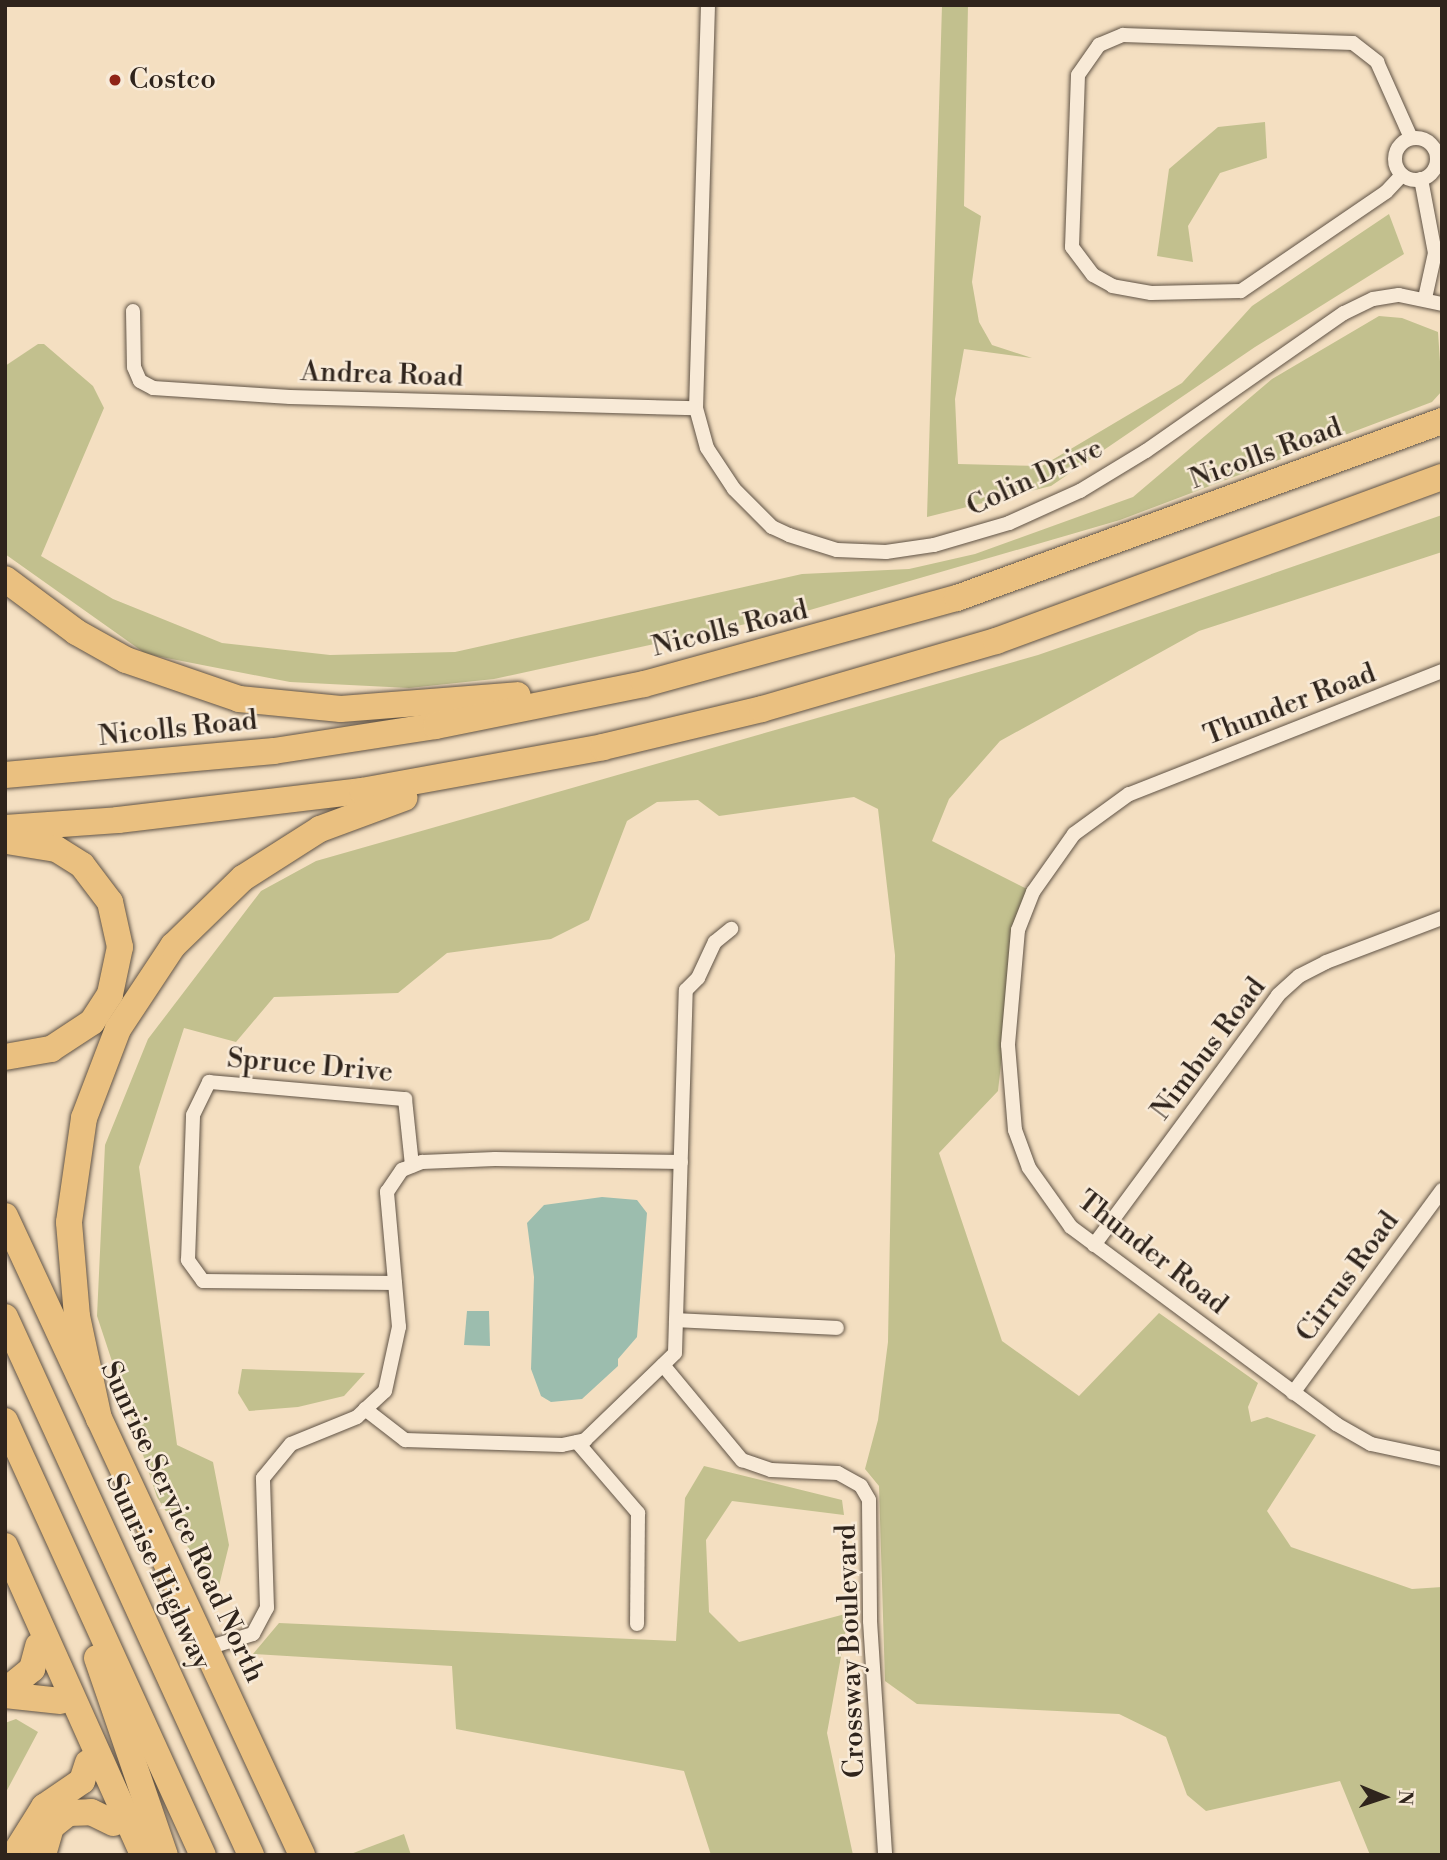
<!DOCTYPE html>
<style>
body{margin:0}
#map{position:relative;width:1447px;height:1860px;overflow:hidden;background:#f4dfc1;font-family:"Libre Bodoni",serif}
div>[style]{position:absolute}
.green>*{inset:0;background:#c2c08e}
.water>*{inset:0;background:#9cbdae}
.roads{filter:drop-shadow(0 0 2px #605345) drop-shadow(0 0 2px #605345)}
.street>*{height:14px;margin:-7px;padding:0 7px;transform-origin:7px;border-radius:7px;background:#f8ead7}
.street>.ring{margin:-7px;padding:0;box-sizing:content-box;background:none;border:14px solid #f8ead7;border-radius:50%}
.highway>*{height:26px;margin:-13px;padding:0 13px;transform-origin:13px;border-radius:13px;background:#eac080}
.dots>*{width:19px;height:19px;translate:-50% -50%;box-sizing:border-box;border:4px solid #f8ead7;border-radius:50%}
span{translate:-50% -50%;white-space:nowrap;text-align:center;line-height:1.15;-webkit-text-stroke:5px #f8ead7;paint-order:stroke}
.poi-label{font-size:28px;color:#2f241c}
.left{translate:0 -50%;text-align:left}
.street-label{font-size:28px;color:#2f241c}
.frame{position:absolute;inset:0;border:7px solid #2f241c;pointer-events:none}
.north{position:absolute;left:1349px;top:1762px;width:70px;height:70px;-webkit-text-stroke:5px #f8ead7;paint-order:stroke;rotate:92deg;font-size:19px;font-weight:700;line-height:28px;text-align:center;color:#2f241c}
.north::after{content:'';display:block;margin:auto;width:24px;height:32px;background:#2f241c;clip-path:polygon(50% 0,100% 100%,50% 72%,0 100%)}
</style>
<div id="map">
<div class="green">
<div style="clip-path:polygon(942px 5px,968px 5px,964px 206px,981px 216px,972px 282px,979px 322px,992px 345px,1032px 358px,964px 349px,955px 399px,958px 464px,1042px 466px,1182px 383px,1252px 306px,1389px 214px,1404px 254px,1255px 347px,1051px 486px,927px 517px)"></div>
<div style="clip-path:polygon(1265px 122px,1267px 158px,1220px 173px,1188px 226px,1193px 262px,1157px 256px,1169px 169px,1218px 127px)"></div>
<div style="clip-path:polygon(1379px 316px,1402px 318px,1438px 332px,1442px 391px,1432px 402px,1120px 520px,810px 610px,494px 679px,409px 688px,290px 682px,146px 654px,5px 554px,5px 366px,38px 344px,44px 344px,93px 386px,104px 408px,41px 556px,113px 599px,222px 643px,330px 655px,455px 652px,802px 574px,909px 569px,975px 554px,1133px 497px,1272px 379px)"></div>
<div style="clip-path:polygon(1442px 515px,1442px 552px,1199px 631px,1000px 741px,949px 799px,932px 841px,1027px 889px,1017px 919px,998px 1091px,939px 1153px,1002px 1341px,1079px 1396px,1159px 1313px,1258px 1383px,1248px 1407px,1251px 1422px,1267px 1417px,1316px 1435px,1267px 1511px,1291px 1547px,1412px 1589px,1442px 1587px,1442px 1855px,1370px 1855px,1340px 1781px,1206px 1811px,1187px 1795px,1166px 1737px,1119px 1714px,917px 1704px,885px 1681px,879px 1486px,865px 1469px,878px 1420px,888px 1342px,895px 955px,878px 809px,854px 797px,719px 816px,698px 800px,657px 802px,627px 821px,589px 920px,551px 939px,447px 953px,398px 993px,274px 997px,236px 1042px,184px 1028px,139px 1167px,177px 1445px,213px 1462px,229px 1545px,217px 1594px,157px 1497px,97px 1316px,105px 1145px,148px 1039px,261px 891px,316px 861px,1038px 655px)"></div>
<div style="clip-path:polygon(242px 1369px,365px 1373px,344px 1396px,298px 1407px,249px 1411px,238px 1393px)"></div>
<div style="clip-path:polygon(704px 1466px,842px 1500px,844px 1515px,732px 1501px,706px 1540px,709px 1612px,739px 1642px,849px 1613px,827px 1733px,853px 1855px,711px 1855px,684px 1771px,456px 1729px,452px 1666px,253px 1654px,279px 1623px,676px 1641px,685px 1498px)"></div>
<div style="clip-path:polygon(16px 1719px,38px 1732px,5px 1794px,5px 1723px)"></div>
<div style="clip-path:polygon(404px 1834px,411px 1855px,348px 1855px)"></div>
</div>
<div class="water">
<div style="clip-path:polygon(602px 1197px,637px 1200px,647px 1213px,637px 1337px,618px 1359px,618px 1366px,582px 1399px,551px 1402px,541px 1396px,531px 1369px,534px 1277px,527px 1223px,544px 1205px)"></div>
<div style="clip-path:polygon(467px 1311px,489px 1311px,490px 1346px,464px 1345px)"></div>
</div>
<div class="roads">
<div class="street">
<div style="left:708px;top:5px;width:403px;rotate:91.7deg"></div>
<div style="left:696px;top:408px;width:41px;rotate:74.6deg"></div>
<div style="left:707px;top:448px;width:49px;rotate:56.6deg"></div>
<div style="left:734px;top:489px;width:54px;rotate:45deg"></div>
<div style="left:772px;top:527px;width:19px;rotate:25deg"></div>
<div style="left:789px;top:535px;width:50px;rotate:17.4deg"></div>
<div style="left:837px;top:550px;width:49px;rotate:2.3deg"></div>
<div style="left:886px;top:552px;width:49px;rotate:-8.3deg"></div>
<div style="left:934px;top:545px;width:78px;rotate:-16.3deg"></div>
<div style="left:1009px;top:523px;width:78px;rotate:-24.3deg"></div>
<div style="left:1080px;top:491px;width:77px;rotate:-31.2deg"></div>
<div style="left:1146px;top:451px;width:241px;rotate:-34.9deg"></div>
<div style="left:1344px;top:313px;width:32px;rotate:-26deg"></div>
<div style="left:1373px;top:299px;width:26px;rotate:-9deg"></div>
<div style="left:1399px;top:295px;width:44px;rotate:11.8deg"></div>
<div class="ring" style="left:1395px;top:138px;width:28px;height:28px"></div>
<div style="left:1402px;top:175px;width:23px;rotate:133deg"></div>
<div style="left:1386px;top:192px;width:176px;rotate:145.7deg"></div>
<div style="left:1241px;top:291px;width:90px;rotate:178.7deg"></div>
<div style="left:1151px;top:293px;width:39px;rotate:-170deg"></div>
<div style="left:1113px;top:286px;width:23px;rotate:-151deg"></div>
<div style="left:1093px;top:275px;width:35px;rotate:-127deg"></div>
<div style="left:1072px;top:247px;width:172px;rotate:-88deg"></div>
<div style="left:1078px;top:75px;width:37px;rotate:-55deg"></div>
<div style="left:1099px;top:45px;width:26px;rotate:-23deg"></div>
<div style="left:1123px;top:35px;width:230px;rotate:2deg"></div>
<div style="left:1353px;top:43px;width:31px;rotate:38deg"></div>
<div style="left:1377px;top:62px;width:83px;rotate:65.9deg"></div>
<div style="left:1421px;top:179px;width:75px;rotate:79.3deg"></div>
<div style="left:1435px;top:253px;width:46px;rotate:102.5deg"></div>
<div style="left:133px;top:311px;width:56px;rotate:89deg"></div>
<div style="left:134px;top:367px;width:15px;rotate:67deg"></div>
<div style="left:140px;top:381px;width:15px;rotate:28deg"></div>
<div style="left:153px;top:388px;width:137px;rotate:3.8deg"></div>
<div style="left:290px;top:397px;width:406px;rotate:1.6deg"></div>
<div style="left:1442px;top:671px;width:336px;rotate:158.5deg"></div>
<div style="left:1129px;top:794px;width:68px;rotate:144deg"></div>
<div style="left:1074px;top:834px;width:71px;rotate:125.3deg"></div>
<div style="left:1033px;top:892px;width:41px;rotate:111.5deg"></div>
<div style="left:1018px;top:930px;width:115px;rotate:95deg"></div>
<div style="left:1008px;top:1045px;width:85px;rotate:85.3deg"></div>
<div style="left:1015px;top:1130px;width:40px;rotate:69.8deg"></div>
<div style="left:1029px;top:1168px;width:72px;rotate:54.6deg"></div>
<div style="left:1071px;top:1227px;width:330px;rotate:36.6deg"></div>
<div style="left:1336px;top:1424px;width:40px;rotate:29.7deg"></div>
<div style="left:1371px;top:1444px;width:73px;rotate:11.9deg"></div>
<div style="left:1094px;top:1245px;width:310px;rotate:-53.6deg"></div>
<div style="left:1278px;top:995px;width:28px;rotate:-42deg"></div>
<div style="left:1299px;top:976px;width:30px;rotate:-27deg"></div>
<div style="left:1326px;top:962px;width:124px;rotate:-20.8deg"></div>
<div style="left:395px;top:1283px;width:192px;rotate:-179.4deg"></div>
<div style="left:203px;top:1281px;width:26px;rotate:-126deg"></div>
<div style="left:188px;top:1260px;width:145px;rotate:-88deg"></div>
<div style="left:193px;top:1115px;width:37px;rotate:-64deg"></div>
<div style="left:209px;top:1082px;width:197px;rotate:5deg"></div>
<div style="left:405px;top:1099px;width:67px;rotate:84deg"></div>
<div style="left:676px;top:1320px;width:161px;rotate:2.8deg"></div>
<div style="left:663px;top:1365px;width:124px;rotate:50.3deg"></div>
<div style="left:742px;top:1460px;width:31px;rotate:19deg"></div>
<div style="left:771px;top:1470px;width:67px;rotate:2.6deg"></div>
<div style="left:838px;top:1473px;width:26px;rotate:29deg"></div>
<div style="left:861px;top:1486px;width:16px;rotate:60deg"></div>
<div style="left:869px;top:1500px;width:121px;rotate:89.5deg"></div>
<div style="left:870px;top:1621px;width:234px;rotate:86.3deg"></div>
<div style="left:1293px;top:1393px;width:252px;rotate:-53.7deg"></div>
<div style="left:365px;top:1409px;width:51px;rotate:37.8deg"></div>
<div style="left:405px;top:1440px;width:157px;rotate:1.8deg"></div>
<div style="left:562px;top:1445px;width:24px;rotate:-12deg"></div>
<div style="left:585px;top:1440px;width:125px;rotate:-44deg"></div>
<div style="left:675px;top:1353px;width:363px;rotate:-88.3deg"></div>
<div style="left:686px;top:990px;width:17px;rotate:-45deg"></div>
<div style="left:698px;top:978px;width:40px;rotate:-65deg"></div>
<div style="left:715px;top:942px;width:21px;rotate:-39deg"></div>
<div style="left:577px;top:1442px;width:94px;rotate:49.3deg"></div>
<div style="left:638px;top:1513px;width:111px;rotate:90.5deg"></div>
<div style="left:207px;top:1648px;width:48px;rotate:-16.9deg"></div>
<div style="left:253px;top:1634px;width:30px;rotate:-62deg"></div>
<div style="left:267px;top:1608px;width:130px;rotate:-91.8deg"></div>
<div style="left:263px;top:1478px;width:44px;rotate:-50.5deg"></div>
<div style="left:291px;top:1444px;width:71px;rotate:-22.2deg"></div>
<div style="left:357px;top:1417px;width:38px;rotate:-43deg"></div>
<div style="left:385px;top:1391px;width:66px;rotate:-77.7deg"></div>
<div style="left:399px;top:1327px;width:136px;rotate:-95.1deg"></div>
<div style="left:387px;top:1192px;width:27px;rotate:-56deg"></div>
<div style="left:402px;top:1170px;width:22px;rotate:-22deg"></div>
<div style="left:422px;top:1162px;width:73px;rotate:-2.4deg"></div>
<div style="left:495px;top:1159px;width:186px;rotate:0.9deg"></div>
</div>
<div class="highway">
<div style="left:5px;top:579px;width:89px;rotate:36.7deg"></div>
<div style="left:76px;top:632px;width:57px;rotate:29.2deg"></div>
<div style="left:126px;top:660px;width:120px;rotate:19deg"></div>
<div style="left:239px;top:699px;width:102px;rotate:5.6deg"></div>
<div style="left:341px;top:709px;width:177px;rotate:-4.5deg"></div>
<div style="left:5px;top:775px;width:270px;rotate:-5.1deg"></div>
<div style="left:274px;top:751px;width:164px;rotate:-8.8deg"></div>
<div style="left:436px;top:726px;width:212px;rotate:-11.4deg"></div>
<div style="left:644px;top:684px;width:325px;rotate:-15.4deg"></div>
<div style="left:957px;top:598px;width:516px;rotate:-20.05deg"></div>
<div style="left:5px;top:828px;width:113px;rotate:-4deg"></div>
<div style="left:118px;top:820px;width:246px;rotate:-6.8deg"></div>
<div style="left:362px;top:791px;width:245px;rotate:-10.3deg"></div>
<div style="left:603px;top:747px;width:163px;rotate:-13.4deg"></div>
<div style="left:762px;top:709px;width:244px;rotate:-16.2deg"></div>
<div style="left:996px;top:641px;width:475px;rotate:-20.2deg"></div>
<div style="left:5px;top:1057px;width:47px;rotate:-9.9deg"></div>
<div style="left:51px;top:1049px;width:49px;rotate:-33.4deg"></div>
<div style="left:92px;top:1022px;width:33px;rotate:-57deg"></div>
<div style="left:110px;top:994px;width:48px;rotate:-78deg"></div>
<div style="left:120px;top:947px;width:46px;rotate:-102.5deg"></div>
<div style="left:110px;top:902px;width:46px;rotate:-127.1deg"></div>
<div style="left:82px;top:865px;width:31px;rotate:-148deg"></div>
<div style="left:56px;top:849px;width:50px;rotate:-170.7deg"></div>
<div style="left:5px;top:1216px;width:705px;rotate:65.07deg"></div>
<div style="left:5px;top:1317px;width:592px;rotate:65.43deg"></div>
<div style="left:99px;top:1419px;width:105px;rotate:-102.1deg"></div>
<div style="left:77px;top:1316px;width:94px;rotate:-94.9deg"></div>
<div style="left:69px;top:1222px;width:105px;rotate:-81.8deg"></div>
<div style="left:84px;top:1118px;width:95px;rotate:-69.1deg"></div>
<div style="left:118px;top:1029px;width:100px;rotate:-56.5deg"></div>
<div style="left:173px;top:946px;width:98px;rotate:-44.2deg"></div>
<div style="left:243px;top:878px;width:91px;rotate:-32.5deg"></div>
<div style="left:320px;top:829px;width:90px;rotate:-20.3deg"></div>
<div style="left:5px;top:1421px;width:477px;rotate:65.5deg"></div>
<div style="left:5px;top:1546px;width:338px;rotate:65.9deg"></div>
<div style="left:97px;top:1658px;width:208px;rotate:71deg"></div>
<div style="left:5px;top:1691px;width:35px;rotate:-39deg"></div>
<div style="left:32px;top:1669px;width:24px;rotate:-75deg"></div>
<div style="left:5px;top:1695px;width:56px;rotate:6.1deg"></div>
<div style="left:14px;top:1855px;width:57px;rotate:-58deg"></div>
<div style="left:44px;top:1807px;width:46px;rotate:-34.4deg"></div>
<div style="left:82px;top:1781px;width:19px;rotate:-72deg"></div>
<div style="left:43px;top:1855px;width:29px;rotate:-74deg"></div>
<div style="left:51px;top:1827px;width:22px;rotate:-39deg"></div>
<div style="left:68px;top:1813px;width:23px;rotate:-2deg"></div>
<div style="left:91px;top:1812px;width:25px;rotate:26deg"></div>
</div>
</div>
<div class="dots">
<div style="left:115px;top:80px;background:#8f2418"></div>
</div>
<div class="poi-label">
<span class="left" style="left:129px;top:80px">Costco</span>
</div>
<div class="street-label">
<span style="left:382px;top:375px;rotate:2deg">Andrea Road</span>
<span style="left:1266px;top:454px;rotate:-20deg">Nicolls Road</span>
<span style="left:1035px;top:478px;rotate:-25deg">Colin Drive</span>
<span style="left:730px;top:629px;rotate:-14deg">Nicolls Road</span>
<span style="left:1290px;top:705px;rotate:-21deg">Thunder Road</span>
<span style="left:178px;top:729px;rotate:-6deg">Nicolls Road</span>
<span style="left:1209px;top:1049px;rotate:-53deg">Nimbus Road</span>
<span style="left:310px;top:1066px;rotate:5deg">Spruce Drive</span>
<span style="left:1152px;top:1253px;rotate:38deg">Thunder Road</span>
<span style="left:1348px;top:1277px;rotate:-54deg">Cirrus Road</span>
<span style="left:182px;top:1522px;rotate:65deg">Sunrise Service Road North</span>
<span style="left:158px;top:1572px;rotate:65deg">Sunrise Highway</span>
<span style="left:851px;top:1651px;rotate:-92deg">Crossway Boulevard</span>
</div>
<div class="frame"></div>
<div class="north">N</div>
</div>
